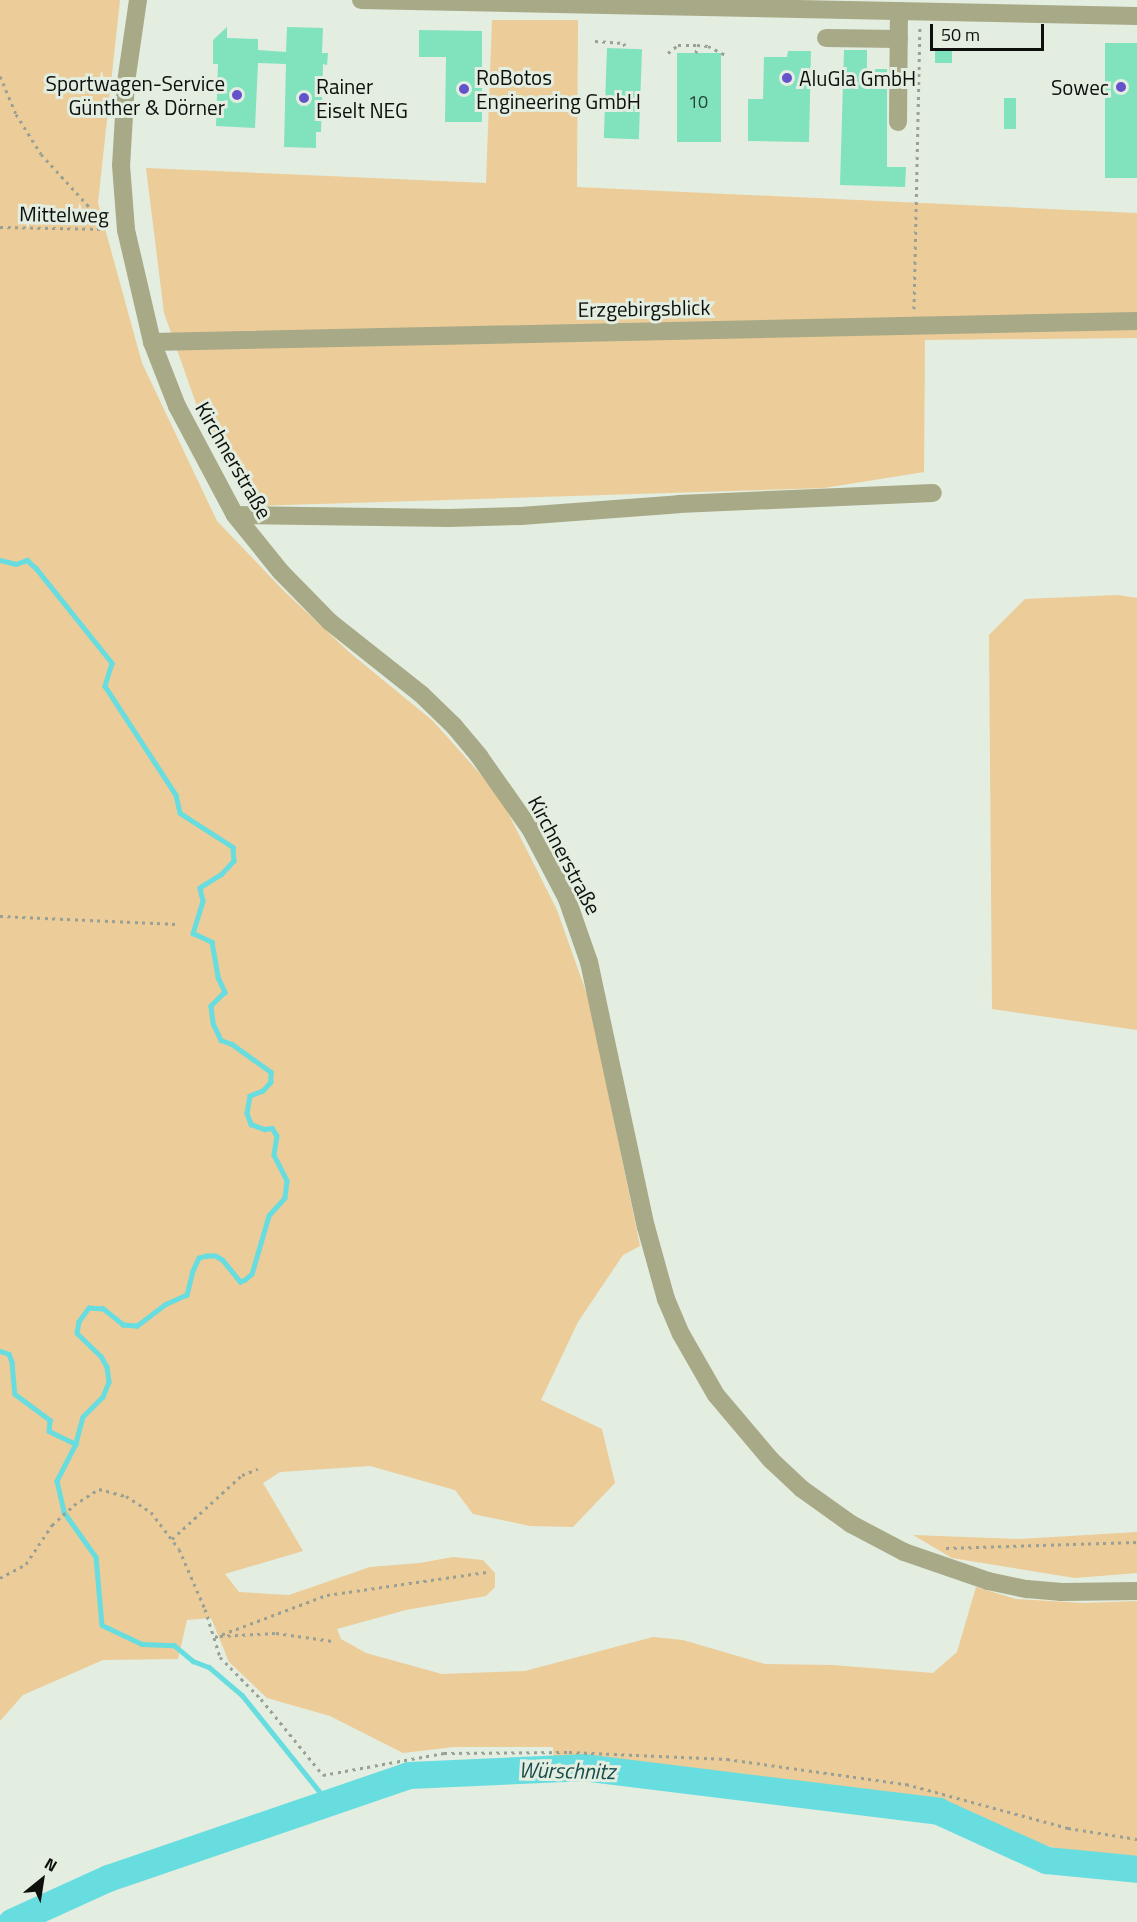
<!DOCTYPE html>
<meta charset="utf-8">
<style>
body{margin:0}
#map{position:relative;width:1137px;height:1922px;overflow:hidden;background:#e3ede0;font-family:"Titillium Web",sans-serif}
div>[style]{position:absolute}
.green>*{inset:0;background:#eccc98}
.stream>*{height:4.5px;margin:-2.25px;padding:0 2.25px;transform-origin:2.25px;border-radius:2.25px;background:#67dde0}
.river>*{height:27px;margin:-13.5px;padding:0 13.5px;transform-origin:13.5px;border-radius:13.5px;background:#67dde0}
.building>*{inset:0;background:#81e2be;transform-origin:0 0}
.path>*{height:3px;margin-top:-1.5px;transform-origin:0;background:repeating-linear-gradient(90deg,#99a096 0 3px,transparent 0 7.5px)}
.minor>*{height:18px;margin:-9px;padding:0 9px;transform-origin:9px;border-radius:9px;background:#a8a987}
.dots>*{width:16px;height:16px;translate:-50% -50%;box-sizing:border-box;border:3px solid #e3ede0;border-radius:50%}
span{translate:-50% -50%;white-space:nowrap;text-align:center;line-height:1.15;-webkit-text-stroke:6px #e3ede0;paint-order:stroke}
.number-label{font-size:18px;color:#2a4438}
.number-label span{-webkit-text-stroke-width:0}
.poi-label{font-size:21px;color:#0d100c}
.left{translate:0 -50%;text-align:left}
.right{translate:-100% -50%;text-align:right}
.street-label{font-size:21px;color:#0d100c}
.water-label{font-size:22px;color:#184d4e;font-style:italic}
.north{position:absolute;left:12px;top:1850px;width:60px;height:60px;-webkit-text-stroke:4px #e3ede0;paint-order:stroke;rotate:30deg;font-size:16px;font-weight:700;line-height:24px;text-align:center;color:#0d100c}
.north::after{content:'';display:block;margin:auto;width:21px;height:27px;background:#0d100c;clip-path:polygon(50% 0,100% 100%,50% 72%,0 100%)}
.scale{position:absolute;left:930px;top:24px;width:114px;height:27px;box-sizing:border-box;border:3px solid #0d100c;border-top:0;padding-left:8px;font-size:18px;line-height:21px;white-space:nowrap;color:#0d100c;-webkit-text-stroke:4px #e3ede0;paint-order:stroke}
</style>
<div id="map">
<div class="green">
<div style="clip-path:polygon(0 0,120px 0,98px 203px,142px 363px,217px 521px,284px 591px,349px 652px,433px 721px,499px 795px,557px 910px,589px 1000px,640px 1246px,623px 1255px,578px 1322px,541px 1400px,602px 1429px,615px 1483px,573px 1527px,530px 1526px,473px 1514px,455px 1490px,370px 1466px,280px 1472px,263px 1483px,303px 1551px,225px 1574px,239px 1592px,289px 1595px,370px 1567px,420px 1563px,453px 1557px,483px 1560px,495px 1573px,495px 1587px,486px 1596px,406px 1610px,337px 1629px,341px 1639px,366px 1653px,442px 1674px,525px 1671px,653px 1637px,683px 1640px,765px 1664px,832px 1665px,933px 1673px,957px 1652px,976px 1587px,1016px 1599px,1084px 1603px,1137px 1601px,1137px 1860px,1086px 1855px,1047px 1846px,946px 1809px,911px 1801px,734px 1778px,685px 1768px,646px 1771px,593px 1763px,554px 1763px,553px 1747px,454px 1747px,403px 1753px,330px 1716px,267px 1698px,229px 1662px,211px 1618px,187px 1620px,178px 1659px,103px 1660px,23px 1695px,0 1721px)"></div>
<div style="clip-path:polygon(492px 20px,578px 20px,577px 187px,1137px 213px,1137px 338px,925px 340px,924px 472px,824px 488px,254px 506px,198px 409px,164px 313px,146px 168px,486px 183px)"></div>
<div style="clip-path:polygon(1118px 595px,1137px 598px,1137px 1030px,992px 1009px,989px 635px,1025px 599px)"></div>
<div style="clip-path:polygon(1137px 1532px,1137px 1573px,1075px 1578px,952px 1558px,913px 1535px,1020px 1539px)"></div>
</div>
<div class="stream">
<div style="left:0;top:560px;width:16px;rotate:14deg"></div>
<div style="left:16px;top:564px;width:12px;rotate:-20deg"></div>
<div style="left:27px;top:560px;width:12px;rotate:42deg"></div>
<div style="left:36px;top:568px;width:122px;rotate:51.3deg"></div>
<div style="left:112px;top:663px;width:24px;rotate:107deg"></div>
<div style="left:105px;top:686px;width:130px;rotate:56.9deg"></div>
<div style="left:176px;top:795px;width:18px;rotate:77deg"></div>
<div style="left:180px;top:813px;width:63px;rotate:32.7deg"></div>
<div style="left:233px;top:847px;width:14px;rotate:86deg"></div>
<div style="left:234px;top:861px;width:18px;rotate:133deg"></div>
<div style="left:222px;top:874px;width:26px;rotate:148deg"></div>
<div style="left:200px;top:888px;width:13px;rotate:77deg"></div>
<div style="left:203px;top:901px;width:34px;rotate:107deg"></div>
<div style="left:193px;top:933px;width:21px;rotate:25deg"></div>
<div style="left:212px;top:942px;width:36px;rotate:80deg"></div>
<div style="left:218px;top:977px;width:17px;rotate:65deg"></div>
<div style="left:225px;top:992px;width:20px;rotate:135deg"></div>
<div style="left:211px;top:1006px;width:17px;rotate:83deg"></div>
<div style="left:213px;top:1023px;width:19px;rotate:65deg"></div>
<div style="left:221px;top:1040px;width:12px;rotate:20deg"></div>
<div style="left:232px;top:1044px;width:48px;rotate:35.7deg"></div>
<div style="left:271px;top:1072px;width:10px;rotate:90deg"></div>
<div style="left:271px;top:1082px;width:12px;rotate:132deg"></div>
<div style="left:263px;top:1091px;width:14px;rotate:159deg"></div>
<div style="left:250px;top:1096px;width:17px;rotate:100deg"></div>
<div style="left:247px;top:1113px;width:12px;rotate:70deg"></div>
<div style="left:251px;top:1124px;width:14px;rotate:21deg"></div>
<div style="left:264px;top:1129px;width:8px;rotate:-7deg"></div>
<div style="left:272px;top:1128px;width:9px;rotate:58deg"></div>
<div style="left:277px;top:1136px;width:19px;rotate:99deg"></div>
<div style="left:274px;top:1155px;width:29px;rotate:63deg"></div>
<div style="left:287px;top:1181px;width:17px;rotate:97deg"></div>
<div style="left:285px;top:1198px;width:24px;rotate:132deg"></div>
<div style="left:269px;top:1216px;width:60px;rotate:106.3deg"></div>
<div style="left:252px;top:1274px;width:9px;rotate:139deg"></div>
<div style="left:245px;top:1280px;width:5px;rotate:158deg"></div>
<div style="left:240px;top:1282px;width:28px;rotate:-129deg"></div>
<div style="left:222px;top:1260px;width:8px;rotate:-150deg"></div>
<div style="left:215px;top:1256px;width:8px;rotate:180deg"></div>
<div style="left:207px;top:1256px;width:8px;rotate:166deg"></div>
<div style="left:199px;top:1258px;width:14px;rotate:115deg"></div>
<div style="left:193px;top:1271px;width:25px;rotate:104deg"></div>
<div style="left:187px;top:1295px;width:24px;rotate:156deg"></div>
<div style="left:165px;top:1305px;width:35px;rotate:143deg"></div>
<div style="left:137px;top:1326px;width:14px;rotate:-176deg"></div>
<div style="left:123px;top:1325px;width:26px;rotate:-141deg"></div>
<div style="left:103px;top:1309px;width:14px;rotate:-176deg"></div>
<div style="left:89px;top:1308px;width:17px;rotate:126deg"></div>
<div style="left:79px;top:1322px;width:11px;rotate:100deg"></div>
<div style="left:77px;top:1333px;width:33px;rotate:44deg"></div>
<div style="left:101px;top:1356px;width:13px;rotate:61deg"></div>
<div style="left:107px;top:1367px;width:15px;rotate:82deg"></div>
<div style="left:109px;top:1382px;width:16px;rotate:112deg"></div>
<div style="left:103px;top:1397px;width:28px;rotate:135deg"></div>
<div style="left:83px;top:1417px;width:28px;rotate:105deg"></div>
<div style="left:76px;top:1444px;width:42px;rotate:117.2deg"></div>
<div style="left:57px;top:1481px;width:32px;rotate:77deg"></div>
<div style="left:64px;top:1512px;width:55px;rotate:54.6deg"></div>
<div style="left:96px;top:1557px;width:68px;rotate:85deg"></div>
<div style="left:102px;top:1625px;width:44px;rotate:25.4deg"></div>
<div style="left:142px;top:1644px;width:32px;rotate:2deg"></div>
<div style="left:174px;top:1645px;width:25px;rotate:40deg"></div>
<div style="left:193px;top:1661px;width:17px;rotate:21deg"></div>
<div style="left:209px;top:1667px;width:43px;rotate:40.3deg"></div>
<div style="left:242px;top:1695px;width:137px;rotate:51.2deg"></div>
<div style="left:0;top:1351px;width:9px;rotate:18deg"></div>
<div style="left:9px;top:1354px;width:9px;rotate:69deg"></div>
<div style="left:12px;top:1362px;width:32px;rotate:85deg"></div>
<div style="left:15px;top:1394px;width:44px;rotate:36.6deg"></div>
<div style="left:50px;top:1420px;width:11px;rotate:95deg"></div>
<div style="left:49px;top:1431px;width:30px;rotate:26deg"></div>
</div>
<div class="river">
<div style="left:11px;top:1922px;width:107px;rotate:-24.4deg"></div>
<div style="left:108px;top:1878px;width:318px;rotate:-18.9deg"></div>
<div style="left:409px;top:1775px;width:173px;rotate:-2.6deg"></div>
<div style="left:582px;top:1767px;width:359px;rotate:7deg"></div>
<div style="left:938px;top:1811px;width:119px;rotate:24.4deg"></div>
<div style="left:1046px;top:1860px;width:91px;rotate:5.6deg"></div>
</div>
<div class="building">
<div style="clip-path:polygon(227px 27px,227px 38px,258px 39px,258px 50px,286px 52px,287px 27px,323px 28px,322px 53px,328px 53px,327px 65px,323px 64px,321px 132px,316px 132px,316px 148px,284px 147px,286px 64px,258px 63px,255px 128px,216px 126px,218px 64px,213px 64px,213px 40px)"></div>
<div style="clip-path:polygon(419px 30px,482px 31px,482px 122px,445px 122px,446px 57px,419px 57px)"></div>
<div style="left:1105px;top:43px;width:32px;height:135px"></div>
<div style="left:607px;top:48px;width:35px;height:90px;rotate:2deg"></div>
<div style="clip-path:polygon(844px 50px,867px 50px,867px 69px,887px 69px,887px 167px,906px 167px,905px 187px,840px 185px)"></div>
<div style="left:935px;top:50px;width:17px;height:13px"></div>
<div style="clip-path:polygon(788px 51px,811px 51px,809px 142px,748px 141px,748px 99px,763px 99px,764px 57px,787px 57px)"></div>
<div style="left:677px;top:53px;width:44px;height:89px"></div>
<div style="left:1004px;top:98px;width:12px;height:31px"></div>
</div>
<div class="path">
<div style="left:595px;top:41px;width:29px;rotate:4deg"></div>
<div style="left:624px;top:43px;width:5px;rotate:79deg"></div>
<div style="left:668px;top:53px;width:13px;rotate:-39deg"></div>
<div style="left:678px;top:45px;width:19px"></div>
<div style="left:697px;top:45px;width:11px;rotate:5deg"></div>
<div style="left:708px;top:46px;width:20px;rotate:27deg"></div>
<div style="left:696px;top:53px;width:8px;rotate:-83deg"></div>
<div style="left:0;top:76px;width:41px;rotate:67.2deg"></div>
<div style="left:16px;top:114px;width:47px;rotate:58deg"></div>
<div style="left:41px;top:154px;width:92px;rotate:47.6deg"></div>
<div style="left:103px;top:222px;width:7px;rotate:82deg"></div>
<div style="left:0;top:227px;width:104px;rotate:1.1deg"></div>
<div style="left:914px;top:309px;width:281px;rotate:-88.8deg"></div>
<div style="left:0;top:916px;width:177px;rotate:2.6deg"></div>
<div style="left:172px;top:1539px;width:95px;rotate:-42.4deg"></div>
<div style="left:242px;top:1475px;width:17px;rotate:-21deg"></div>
<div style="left:946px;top:1548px;width:191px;rotate:-1.8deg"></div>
<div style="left:0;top:1578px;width:30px;rotate:-28deg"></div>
<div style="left:26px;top:1564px;width:47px;rotate:-56.3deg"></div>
<div style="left:52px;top:1525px;width:30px;rotate:-42deg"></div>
<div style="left:74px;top:1505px;width:30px;rotate:-33deg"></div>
<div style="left:99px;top:1489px;width:28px;rotate:15deg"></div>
<div style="left:126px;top:1496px;width:30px;rotate:33deg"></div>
<div style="left:151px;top:1512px;width:46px;rotate:52.9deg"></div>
<div style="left:179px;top:1549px;width:65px;rotate:66.6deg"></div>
<div style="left:205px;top:1609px;width:50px;rotate:72.6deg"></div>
<div style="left:220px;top:1657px;width:59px;rotate:45.7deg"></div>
<div style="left:261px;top:1699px;width:98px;rotate:50.8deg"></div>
<div style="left:323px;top:1775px;width:123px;rotate:-10.3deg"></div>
<div style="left:444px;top:1753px;width:125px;rotate:-0.5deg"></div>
<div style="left:569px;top:1752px;width:158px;rotate:2.5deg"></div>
<div style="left:727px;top:1759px;width:181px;rotate:8deg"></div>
<div style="left:906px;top:1784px;width:168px;rotate:15.2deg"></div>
<div style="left:1068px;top:1828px;width:70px;rotate:9.1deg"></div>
<div style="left:220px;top:1636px;width:56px;rotate:-3.1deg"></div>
<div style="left:276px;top:1633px;width:57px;rotate:8.1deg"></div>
<div style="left:215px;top:1637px;width:120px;rotate:-20.6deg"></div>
<div style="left:327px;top:1595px;width:161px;rotate:-8.2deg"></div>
</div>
<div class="minor">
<div style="left:138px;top:0;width:83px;rotate:98.3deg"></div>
<div style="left:126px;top:82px;width:83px;rotate:93.4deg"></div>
<div style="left:121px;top:165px;width:65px;rotate:85.6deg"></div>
<div style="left:126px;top:230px;width:115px;rotate:76.9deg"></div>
<div style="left:152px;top:342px;width:69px;rotate:68.7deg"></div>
<div style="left:177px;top:406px;width:123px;rotate:62deg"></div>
<div style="left:235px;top:515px;width:73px;rotate:51.1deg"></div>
<div style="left:281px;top:572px;width:70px;rotate:45.6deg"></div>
<div style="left:330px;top:622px;width:117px;rotate:38.4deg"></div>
<div style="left:422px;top:695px;width:45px;rotate:44.1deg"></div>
<div style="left:454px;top:726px;width:39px;rotate:50deg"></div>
<div style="left:479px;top:756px;width:90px;rotate:54.9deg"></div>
<div style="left:531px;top:830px;width:78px;rotate:62.4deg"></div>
<div style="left:567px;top:899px;width:67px;rotate:70.8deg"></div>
<div style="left:589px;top:962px;width:271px;rotate:77.9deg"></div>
<div style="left:646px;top:1227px;width:75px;rotate:74.5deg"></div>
<div style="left:666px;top:1299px;width:38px;rotate:67deg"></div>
<div style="left:681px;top:1334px;width:70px;rotate:60.2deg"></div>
<div style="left:716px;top:1395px;width:85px;rotate:49.8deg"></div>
<div style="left:771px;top:1460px;width:42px;rotate:43.1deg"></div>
<div style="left:802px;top:1489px;width:60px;rotate:35.5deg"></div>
<div style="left:851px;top:1524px;width:60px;rotate:27.8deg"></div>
<div style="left:904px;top:1552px;width:89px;rotate:19deg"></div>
<div style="left:988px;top:1581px;width:40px;rotate:12deg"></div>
<div style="left:1027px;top:1589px;width:35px;rotate:5deg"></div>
<div style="left:1062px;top:1592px;width:75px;rotate:-0.8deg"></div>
<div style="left:361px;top:0;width:776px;rotate:1.18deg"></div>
<div style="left:826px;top:38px;width:73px;rotate:0.8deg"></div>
<div style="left:898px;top:122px;width:111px;rotate:-89.5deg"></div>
<div style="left:152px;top:342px;width:985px;rotate:-1.22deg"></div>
<div style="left:235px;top:515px;width:214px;rotate:0.8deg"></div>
<div style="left:449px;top:518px;width:72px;rotate:-1.6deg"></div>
<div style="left:521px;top:516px;width:158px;rotate:-4.3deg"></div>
<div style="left:679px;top:504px;width:254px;rotate:-2.5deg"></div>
</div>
<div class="dots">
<div style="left:787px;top:78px;background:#6452cb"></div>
<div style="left:1121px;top:87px;background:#6452cb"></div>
<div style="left:464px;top:89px;background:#6452cb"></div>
<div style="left:237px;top:95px;background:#6452cb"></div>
<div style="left:304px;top:98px;background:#6452cb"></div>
</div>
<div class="number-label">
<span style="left:698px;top:102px">10</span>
</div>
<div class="poi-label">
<span class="left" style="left:476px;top:89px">RoBotos<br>Engineering GmbH</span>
<span class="left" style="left:799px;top:78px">AluGla GmbH</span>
<span class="right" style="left:225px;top:95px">Sportwagen-Service<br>Günther &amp; Dörner</span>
<span class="left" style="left:316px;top:98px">Rainer<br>Eiselt NEG</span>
<span class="right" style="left:1109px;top:87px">Sowec</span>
</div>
<div class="street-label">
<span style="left:64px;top:214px;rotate:1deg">Mittelweg</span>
<span style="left:644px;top:308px;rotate:-1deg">Erzgebirgsblick</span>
<span style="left:234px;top:460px;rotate:60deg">Kirchnerstraße</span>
<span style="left:565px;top:855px;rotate:62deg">Kirchnerstraße</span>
</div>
<div class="water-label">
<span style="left:567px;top:1771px;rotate:1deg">Würschnitz</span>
</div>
<div class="north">N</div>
<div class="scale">50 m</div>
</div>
